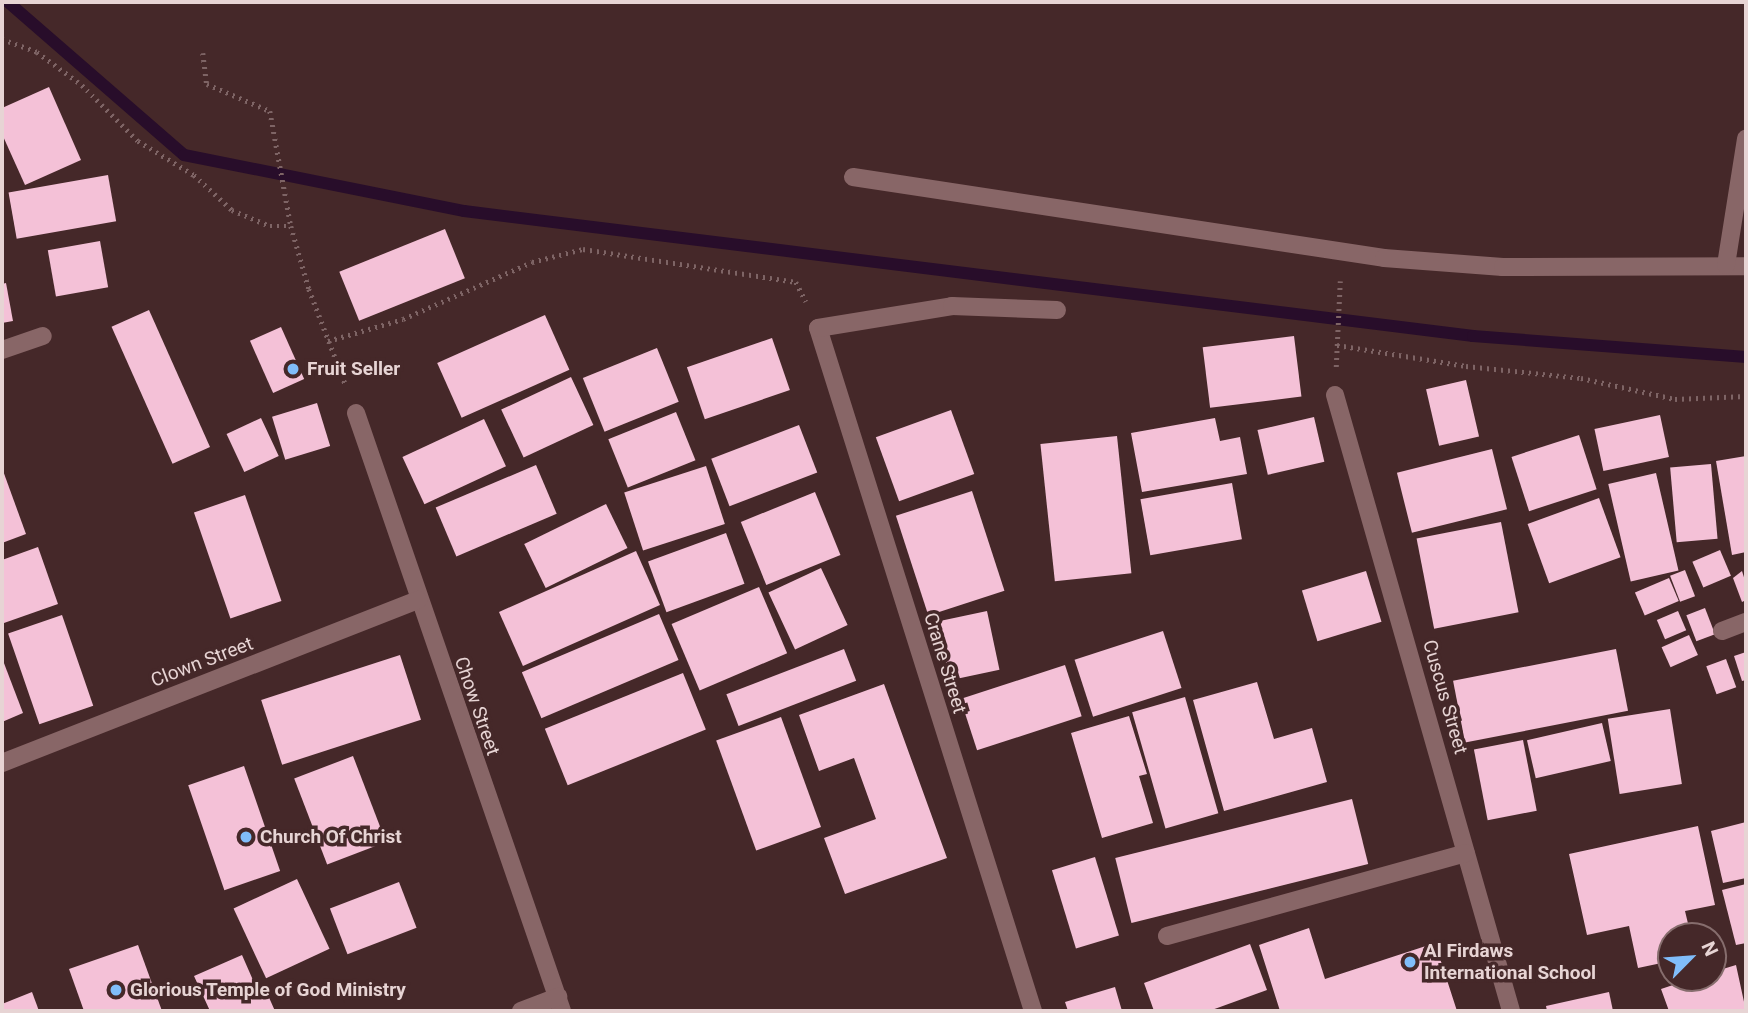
<!DOCTYPE html>
<style>
body{margin:0}
#map{position:relative;width:1748px;height:1013px;overflow:hidden;background:#452829;font-family:Roboto,sans-serif}
div>[style]{position:absolute}
.stream>*{height:12px;margin:-6px;padding:0 6px;transform-origin:6px;border-radius:6px;background:#280d2a}
.building>*{inset:0;background:#f4c1d7;transform-origin:0 0}
.path>*{height:4.5px;margin-top:-2.25px;transform-origin:0;background:repeating-linear-gradient(90deg,#7e6465 0 2px,transparent 0 7px)}
.minor>*{height:18px;margin:-9px;padding:0 9px;transform-origin:9px;border-radius:9px;background:#886667}
.dots>*{width:19px;height:19px;translate:-50% -50%;box-sizing:border-box;border:4px solid #452829;border-radius:50%}
span{translate:-50% -50%;white-space:nowrap;text-align:center;line-height:1.15;-webkit-text-stroke:7px #452829;paint-order:stroke}
.poi-label{font-size:19px;color:#e7d4d4;font-weight:700}
.left{translate:0 -50%;text-align:left}
.street-label{font-size:19px;color:#e7d4d4}
.frame{position:absolute;inset:0;border:4px solid #e7d4d4;pointer-events:none}
.north{position:absolute;left:1657px;top:922px;width:70px;height:70px;box-sizing:border-box;background:#452829;border:2px solid #866d6d;border-radius:50%;rotate:65deg;font-size:19px;font-weight:700;line-height:28px;text-align:center;color:#e7d4d4}
.north::after{content:'';display:block;margin:auto;width:24px;height:32px;background:#80bdfa;clip-path:polygon(50% 0,100% 100%,50% 72%,0 100%)}
</style>
<div id="map">
<div class="stream">
<div style="left:8px;top:2px;width:233px;rotate:41deg"></div>
<div style="left:184px;top:155px;width:286px;rotate:11.3deg"></div>
<div style="left:464px;top:211px;width:1017px;rotate:7.06deg"></div>
<div style="left:1473px;top:336px;width:274px;rotate:4.4deg"></div>
</div>
<div class="building">
<div style="clip-path:polygon(49px 87px,81px 160px,25px 185px,2px 134px,2px 108px)"></div>
<div style="left:108px;top:175px;width:47px;height:101px;rotate:80deg"></div>
<div style="left:445px;top:229px;width:53px;height:114px;rotate:68deg"></div>
<div style="left:100px;top:241px;width:47px;height:53px;rotate:80deg"></div>
<div style="clip-path:polygon(6px 283px,13px 321px,2px 323px,2px 284px)"></div>
<div style="left:149px;top:310px;width:150px;height:41px;rotate:66deg"></div>
<div style="left:545px;top:315px;width:60px;height:118px;rotate:66deg"></div>
<div style="left:281px;top:327px;width:57px;height:34px;rotate:66deg"></div>
<div style="left:1294px;top:336px;width:61px;height:92px;rotate:83deg"></div>
<div style="left:772px;top:338px;width:55px;height:90px;rotate:71deg"></div>
<div style="left:657px;top:348px;width:58px;height:80px;rotate:68deg"></div>
<div style="left:571px;top:377px;width:53px;height:77px;rotate:65deg"></div>
<div style="left:1466px;top:380px;width:58px;height:41px;rotate:77deg"></div>
<div style="left:317px;top:403px;width:45px;height:47px;rotate:73deg"></div>
<div style="left:951px;top:410px;width:68px;height:80px;rotate:70deg"></div>
<div style="left:676px;top:412px;width:52px;height:73px;rotate:68deg"></div>
<div style="left:1660px;top:415px;width:43px;height:67px;rotate:78deg"></div>
<div style="left:1314px;top:417px;width:46px;height:58px;rotate:77deg"></div>
<div style="left:261px;top:418px;width:42px;height:38px;rotate:65deg"></div>
<div style="clip-path:polygon(1215px 418px,1220px 441px,1240px 437px,1247px 474px,1142px 492px,1131px 433px)"></div>
<div style="left:484px;top:419px;width:52px;height:90px;rotate:65deg"></div>
<div style="left:799px;top:425px;width:51px;height:94px;rotate:69deg"></div>
<div style="left:1579px;top:435px;width:57px;height:71px;rotate:72deg"></div>
<div style="left:1117px;top:436px;width:138px;height:77px;rotate:84deg"></div>
<div style="left:1492px;top:449px;width:62px;height:98px;rotate:76deg"></div>
<div style="clip-path:polygon(1746px 456px,1746px 552px,1732px 555px,1716px 461px)"></div>
<div style="left:1711px;top:464px;width:75px;height:41px;rotate:85deg"></div>
<div style="left:536px;top:465px;width:53px;height:109px;rotate:67deg"></div>
<div style="left:706px;top:466px;width:61px;height:86px;rotate:72deg"></div>
<div style="clip-path:polygon(2px 468px,26px 534px,2px 543px)"></div>
<div style="left:1656px;top:473px;width:100px;height:49px;rotate:77deg"></div>
<div style="left:1232px;top:483px;width:57px;height:93px;rotate:80deg"></div>
<div style="left:972px;top:491px;width:105px;height:80px;rotate:72deg"></div>
<div style="left:815px;top:492px;width:68px;height:80px;rotate:68deg"></div>
<div style="left:245px;top:495px;width:112px;height:54px;rotate:71deg"></div>
<div style="left:1599px;top:498px;width:63px;height:76px;rotate:70deg"></div>
<div style="left:606px;top:504px;width:49px;height:91px;rotate:64deg"></div>
<div style="left:1501px;top:522px;width:92px;height:86px;rotate:79deg"></div>
<div style="left:726px;top:533px;width:54px;height:83px;rotate:70deg"></div>
<div style="clip-path:polygon(38px 547px,58px 604px,4px 623px,2px 560px)"></div>
<div style="left:1720px;top:550px;width:28px;height:30px;rotate:67deg"></div>
<div style="left:636px;top:551px;width:59px;height:150px;rotate:66deg"></div>
<div style="left:821px;top:568px;width:63px;height:58px;rotate:65deg"></div>
<div style="left:1685px;top:570px;width:28px;height:16px;rotate:69deg"></div>
<div style="left:1366px;top:571px;width:53px;height:67px;rotate:73deg"></div>
<div style="clip-path:polygon(1742px 571px,1746px 584px,1746px 600px,1742px 602px,1733px 578px)"></div>
<div style="left:1669px;top:578px;width:25px;height:37px;rotate:67deg"></div>
<div style="left:759px;top:587px;width:72px;height:95px;rotate:67deg"></div>
<div style="left:1705px;top:608px;width:28px;height:20px;rotate:69deg"></div>
<div style="left:987px;top:611px;width:60px;height:53px;rotate:78deg"></div>
<div style="left:1678px;top:611px;width:21px;height:23px;rotate:67deg"></div>
<div style="left:659px;top:614px;width:50px;height:149px;rotate:67deg"></div>
<div style="left:62px;top:615px;width:96px;height:57px;rotate:71deg"></div>
<div style="left:1163px;top:631px;width:60px;height:93px;rotate:72deg"></div>
<div style="left:1689px;top:635px;width:22px;height:30px;rotate:66deg"></div>
<div style="left:844px;top:649px;width:34px;height:126px;rotate:69deg"></div>
<div style="left:1616px;top:649px;width:63px;height:166px;rotate:79deg"></div>
<div style="clip-path:polygon(1746px 652px,1746px 680px,1742px 681px,1734px 656px)"></div>
<div style="left:400px;top:655px;width:68px;height:146px;rotate:72deg"></div>
<div style="clip-path:polygon(2px 658px,23px 713px,2px 722px)"></div>
<div style="left:1726px;top:659px;width:30px;height:21px;rotate:70deg"></div>
<div style="left:1065px;top:665px;width:54px;height:110px;rotate:72deg"></div>
<div style="left:683px;top:673px;width:61px;height:149px;rotate:68deg"></div>
<div style="clip-path:polygon(1257px 682px,1274px 739px,1312px 728px,1327px 782px,1224px 811px,1193px 700px)"></div>
<div style="clip-path:polygon(884px 684px,947px 858px,845px 894px,824px 838px,876px 819px,854px 758px,819px 771px,799px 715px)"></div>
<div style="left:1185px;top:697px;width:121px;height:55px;rotate:74deg"></div>
<div style="left:1670px;top:709px;width:76px;height:63px;rotate:81deg"></div>
<div style="clip-path:polygon(1129px 716px,1147px 774px,1139px 776px,1153px 823px,1102px 838px,1071px 733px)"></div>
<div style="left:781px;top:717px;width:117px;height:69px;rotate:70deg"></div>
<div style="left:1602px;top:723px;width:39px;height:77px;rotate:77deg"></div>
<div style="left:1523px;top:740px;width:72px;height:50px;rotate:79deg"></div>
<div style="left:353px;top:756px;width:92px;height:63px;rotate:69deg"></div>
<div style="left:244px;top:766px;width:111px;height:59px;rotate:71deg"></div>
<div style="left:1352px;top:799px;width:67px;height:244px;rotate:76deg"></div>
<div style="clip-path:polygon(1746px 822px,1746px 878px,1723px 883px,1711px 831px)"></div>
<div style="clip-path:polygon(1698px 826px,1715px 905px,1685px 911px,1691px 936px,1671px 936px,1671px 961px,1638px 968px,1629px 926px,1587px 935px,1569px 854px)"></div>
<div style="left:1095px;top:857px;width:82px;height:45px;rotate:73deg"></div>
<div style="left:297px;top:879px;width:77px;height:70px;rotate:65deg"></div>
<div style="left:399px;top:882px;width:49px;height:74px;rotate:69deg"></div>
<div style="clip-path:polygon(1746px 884px,1746px 943px,1736px 945px,1722px 890px)"></div>
<div style="clip-path:polygon(1309px 928px,1325px 979px,1435px 943px,1457px 1011px,1280px 1011px,1259px 945px)"></div>
<div style="clip-path:polygon(1250px 944px,1267px 990px,1209px 1011px,1154px 1011px,1144px 983px)"></div>
<div style="clip-path:polygon(138px 945px,162px 1011px,84px 1011px,69px 969px)"></div>
<div style="clip-path:polygon(242px 955px,260px 996px,267px 993px,275px 1011px,210px 1011px,194px 976px)"></div>
<div style="clip-path:polygon(1736px 965px,1746px 1011px,1669px 1011px,1661px 989px,1694px 978px,1713px 978px,1713px 972px)"></div>
<div style="clip-path:polygon(1115px 987px,1122px 1011px,1068px 1011px,1065px 1002px)"></div>
<div style="clip-path:polygon(32px 992px,39px 1011px,2px 1011px,2px 1004px)"></div>
<div style="clip-path:polygon(1609px 992px,1613px 1011px,1547px 1011px,1546px 1006px)"></div>
</div>
<div class="path">
<div style="left:2px;top:39px;width:37px;rotate:20deg"></div>
<div style="left:37px;top:52px;width:56px;rotate:36.3deg"></div>
<div style="left:82px;top:85px;width:79px;rotate:45deg"></div>
<div style="left:138px;top:141px;width:66px;rotate:31.3deg"></div>
<div style="left:194px;top:175px;width:52px;rotate:42.6deg"></div>
<div style="left:232px;top:210px;width:41px;rotate:22.8deg"></div>
<div style="left:270px;top:226px;width:21px"></div>
<div style="left:203px;top:53px;width:31px;rotate:83deg"></div>
<div style="left:207px;top:84px;width:69px;rotate:23.2deg"></div>
<div style="left:270px;top:111px;width:117px;rotate:79.7deg"></div>
<div style="left:291px;top:226px;width:66px;rotate:74.1deg"></div>
<div style="left:309px;top:289px;width:104px;rotate:69.1deg"></div>
<div style="left:328px;top:341px;width:78px;rotate:-16.3deg"></div>
<div style="left:403px;top:319px;width:141px;rotate:-23.8deg"></div>
<div style="left:532px;top:262px;width:53px;rotate:-14.3deg"></div>
<div style="left:583px;top:249px;width:216px;rotate:8.8deg"></div>
<div style="left:796px;top:282px;width:22px;rotate:63deg"></div>
<div style="left:1337px;top:345px;width:131px;rotate:9.2deg"></div>
<div style="left:1466px;top:366px;width:116px;rotate:6deg"></div>
<div style="left:1581px;top:378px;width:96px;rotate:12.6deg"></div>
<div style="left:1675px;top:399px;width:71px;rotate:-2.4deg"></div>
<div style="left:1336px;top:367px;width:86px;rotate:-87.3deg"></div>
</div>
<div class="minor">
<div style="left:853px;top:177px;width:537px;rotate:8.67deg"></div>
<div style="left:1384px;top:258px;width:119px;rotate:4.3deg"></div>
<div style="left:1503px;top:267px;width:243px;rotate:-0.2deg"></div>
<div style="left:1726px;top:265px;width:128px;rotate:-81deg"></div>
<div style="left:2px;top:350px;width:43px;rotate:-18.9deg"></div>
<div style="left:1335px;top:395px;width:641px;rotate:74.05deg"></div>
<div style="left:356px;top:413px;width:632px;rotate:70.99deg"></div>
<div style="left:1722px;top:631px;width:26px;rotate:-21deg"></div>
<div style="left:2px;top:763px;width:447px;rotate:-21.4deg"></div>
<div style="left:1167px;top:936px;width:310px;rotate:-15.5deg"></div>
<div style="left:521px;top:1011px;width:40px;rotate:-21deg"></div>
<div style="left:1033px;top:1011px;width:716px;rotate:-107.47deg"></div>
<div style="left:818px;top:328px;width:136px;rotate:-9.3deg"></div>
<div style="left:952px;top:306px;width:105px;rotate:2.2deg"></div>
</div>
<div class="dots">
<div style="left:293px;top:369px;background:#80bdfa"></div>
<div style="left:246px;top:837px;background:#80bdfa"></div>
<div style="left:1410px;top:962px;background:#80bdfa"></div>
<div style="left:116px;top:990px;background:#80bdfa"></div>
</div>
<div class="poi-label">
<span class="left" style="left:307px;top:369px">Fruit Seller</span>
<span class="left" style="left:260px;top:837px">Church Of Christ</span>
<span class="left" style="left:1424px;top:962px">Al Firdaws<br>International School</span>
<span class="left" style="left:130px;top:990px">Glorious Temple of God Ministry</span>
</div>
<div class="street-label">
<span style="left:202px;top:662px;rotate:-21deg">Clown Street</span>
<span style="left:945px;top:663px;rotate:73deg">Crane Street</span>
<span style="left:1445px;top:697px;rotate:74deg">Cuscus Street</span>
<span style="left:477px;top:706px;rotate:71deg">Chow Street</span>
</div>
<div class="frame"></div>
<div class="north">N</div>
</div>
